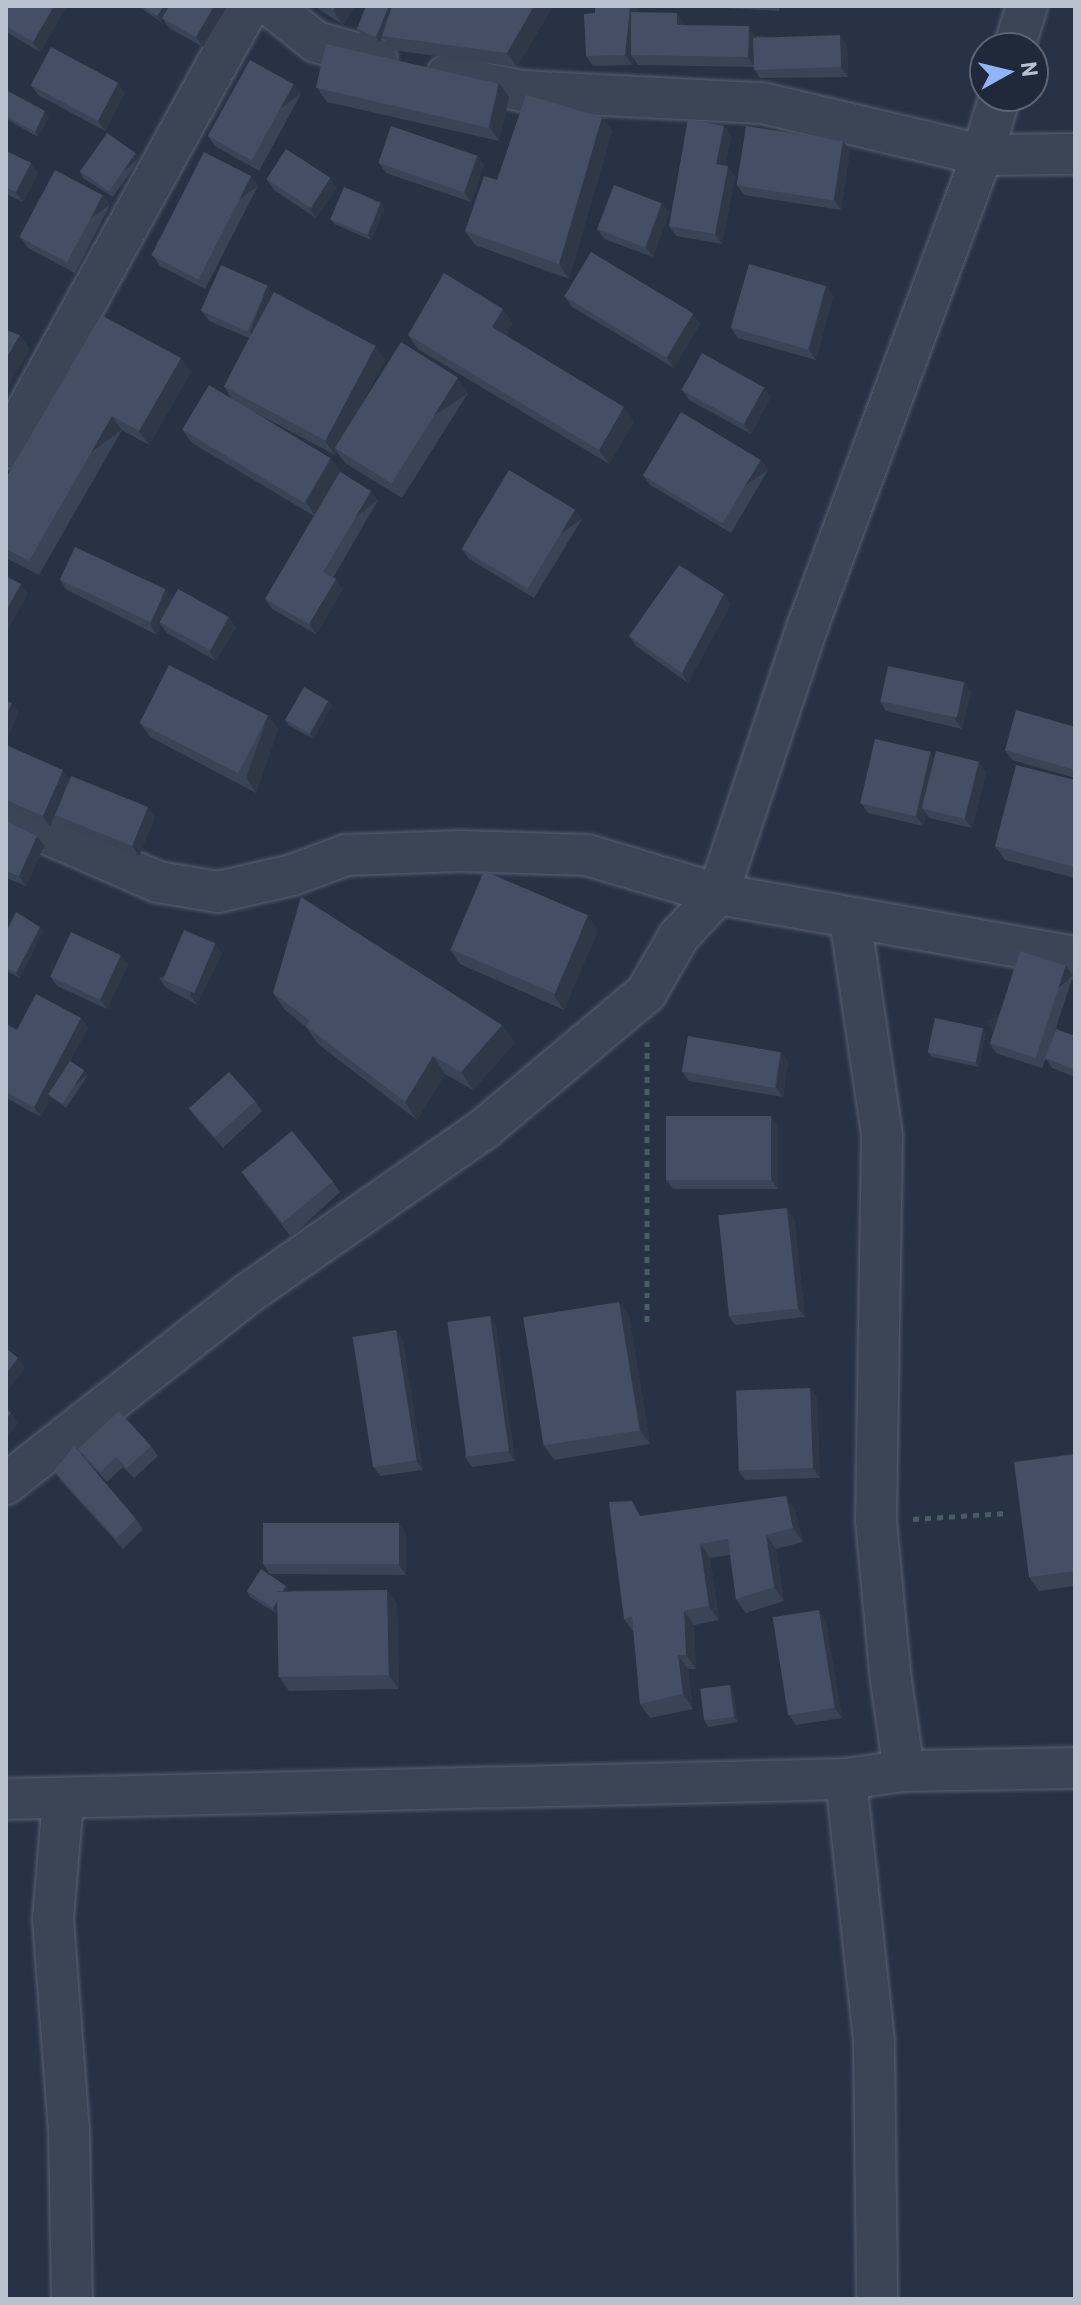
<!DOCTYPE html>
<style>
body{margin:0}
#map{position:relative;width:1081px;height:2305px;overflow:hidden;background:#273245;font-family:Barlow,sans-serif}
div>[style]{position:absolute}
.path>*{height:5px;margin-top:-2.5px;transform-origin:0;background:repeating-linear-gradient(90deg,#475e62 0 6px,transparent 0 12px)}
.roads{filter:drop-shadow(0 0 2px #5a6272) drop-shadow(0 0 2px #5a6272)}
.minor>*{height:40px;margin:-20px;padding:0 20px;transform-origin:20px;border-radius:20px;background:#3c4555}
.wall>*{inset:0;background:#3a4457}
.shaded-wall>*{inset:0;background:#303747;transform-origin:0 0}
.building>*{inset:0;background:#444f65;transform-origin:0 0}
span{translate:-50% -50%;white-space:nowrap;text-align:center;line-height:1.15;-webkit-text-stroke:6px #20293a;paint-order:stroke}
.frame{position:absolute;inset:0;border:8px solid #b9c0ce;pointer-events:none}
.north{position:absolute;left:969px;top:32px;width:80px;height:80px;box-sizing:border-box;background:#20293a;border:2px solid #5d6575;border-radius:50%;rotate:82deg;font-size:22px;font-weight:700;line-height:32px;text-align:center;color:#b9c0ce}
.north::after{content:'';display:block;margin:auto;width:28px;height:36px;background:#90b4fc;clip-path:polygon(50% 0,100% 100%,50% 72%,0 100%)}
</style>
<div id="map">
<div class="path">
<div style="left:647px;top:1322px;width:280px;rotate:-90deg"></div>
<div style="left:913px;top:1519px;width:94px;rotate:-3.7deg"></div>
</div>
<div class="roads">
<div class="minor">
<div style="left:271px;top:6px;width:58px;rotate:38.7deg"></div>
<div style="left:316px;top:42px;width:63px;rotate:15.6deg"></div>
<div style="left:1014px;top:48px;width:44px;rotate:-72.8deg"></div>
<div style="left:447px;top:75px;width:77px;rotate:12deg"></div>
<div style="left:522px;top:91px;width:240px;rotate:2.9deg"></div>
<div style="left:762px;top:103px;width:226px;rotate:13.3deg"></div>
<div style="left:982px;top:155px;width:93px;rotate:-0.6deg"></div>
<div style="left:6px;top:448px;width:504px;rotate:-61.2deg"></div>
<div style="left:6px;top:816px;width:166px;rotate:23.5deg"></div>
<div style="left:158px;top:882px;width:61px;rotate:9.5deg"></div>
<div style="left:218px;top:892px;width:76px;rotate:-12.9deg"></div>
<div style="left:292px;top:875px;width:58px;rotate:-20.3deg"></div>
<div style="left:346px;top:855px;width:115px;rotate:-2deg"></div>
<div style="left:461px;top:851px;width:126px;rotate:1.8deg"></div>
<div style="left:587px;top:855px;width:137px;rotate:16.6deg"></div>
<div style="left:718px;top:894px;width:363px;rotate:10deg"></div>
<div style="left:850px;top:918px;width:220px;rotate:81.6deg"></div>
<div style="left:882px;top:1136px;width:385px;rotate:90.9deg"></div>
<div style="left:876px;top:1521px;width:153px;rotate:84.7deg"></div>
<div style="left:890px;top:1673px;width:99px;rotate:81.9deg"></div>
<div style="left:6px;top:1484px;width:305px;rotate:-38.2deg"></div>
<div style="left:246px;top:1295px;width:292px;rotate:-34.9deg"></div>
<div style="left:485px;top:1128px;width:210px;rotate:-40deg"></div>
<div style="left:646px;top:993px;width:66px;rotate:-59.9deg"></div>
<div style="left:679px;top:936px;width:57px;rotate:-47.1deg"></div>
<div style="left:718px;top:894px;width:284px;rotate:-71.5deg"></div>
<div style="left:808px;top:625px;width:501px;rotate:-69.68deg"></div>
<div style="left:982px;top:155px;width:62px;rotate:-73deg"></div>
<div style="left:846px;top:1779px;width:265px;rotate:83.9deg"></div>
<div style="left:874px;top:2043px;width:256px;rotate:89.3deg"></div>
<div style="left:6px;top:1799px;width:840px;rotate:-1.36deg"></div>
<div style="left:846px;top:1779px;width:59px;rotate:-7.9deg"></div>
<div style="left:904px;top:1771px;width:171px;rotate:-1deg"></div>
<div style="left:63px;top:1800px;width:119px;rotate:94.8deg"></div>
<div style="left:53px;top:1919px;width:213px;rotate:85.7deg"></div>
<div style="left:69px;top:2131px;width:168px;rotate:89deg"></div>
</div>
</div>
<div class="wall">
<div style="clip-path:polygon(6px 6px,67px 6px,40px 52px,6px 32px)"></div>
<div style="clip-path:polygon(138px 6px,227px 6px,203px 47px,169px 28px,163px 19px,161px 22px)"></div>
<div style="clip-path:polygon(314px 6px,355px 6px,343px 25px)"></div>
<div style="clip-path:polygon(553px 6px,517px 67px,392px 50px,382px 36px,380px 42px,360px 34px,357px 29px)"></div>
<div style="clip-path:polygon(706px 6px,780px 6px,779px 11px,707px 7px)"></div>
<div style="clip-path:polygon(637px 8px,637px 12px,684px 23px,684px 25px,756px 36px,847px 45px,848px 77px,760px 78px,753px 67px,638px 65px,633px 58px,632px 65px,593px 66px,586px 56px)"></div>
<div style="clip-path:polygon(499px 83px,509px 97px,499px 141px,327px 102px,317px 88px)"></div>
<div style="clip-path:polygon(294px 84px,301px 94px,259px 171px,215px 146px,208px 136px)"></div>
<div style="clip-path:polygon(31px 85px,125px 93px,105px 131px,38px 95px)"></div>
<div style="clip-path:polygon(6px 90px,49px 117px,38px 137px,6px 119px)"></div>
<div style="clip-path:polygon(602px 117px,612px 131px,569px 279px,475px 245px,465px 231px,497px 180px)"></div>
<div style="clip-path:polygon(724px 126px,731px 136px,725px 166px,728px 166px,735px 176px,722px 244px,676px 236px,669px 226px)"></div>
<div style="clip-path:polygon(843px 141px,850px 151px,841px 210px,744px 195px,737px 185px)"></div>
<div style="clip-path:polygon(6px 151px,31px 163px,38px 173px,23px 202px,6px 194px)"></div>
<div style="clip-path:polygon(136px 153px,140px 158px,113px 197px,83px 178px,80px 172px)"></div>
<div style="clip-path:polygon(477px 155px,484px 165px,471px 202px,386px 173px,379px 163px)"></div>
<div style="clip-path:polygon(267px 180px,337px 188px,316px 218px,274px 190px)"></div>
<div style="clip-path:polygon(258px 186px,205px 289px,160px 266px,153px 256px)"></div>
<div style="clip-path:polygon(103px 195px,110px 205px,75px 273px,28px 248px,21px 238px)"></div>
<div style="clip-path:polygon(662px 203px,669px 213px,653px 257px,604px 239px,597px 229px)"></div>
<div style="clip-path:polygon(385px 208px,371px 240px,334px 224px,330px 219px)"></div>
<div style="clip-path:polygon(826px 286px,833px 296px,816px 360px,738px 338px,731px 328px)"></div>
<div style="clip-path:polygon(273px 293px,375px 346px,385px 360px,361px 406px,468px 393px,402px 498px,345px 463px,337px 452px,335px 455px,254px 412px,341px 473px,371px 491px,378px 500px,333px 578px,343px 589px,316px 634px,272px 609px,265px 599px,314px 516px,192px 443px,182px 429px,232px 399px,224px 387px,249px 338px,209px 321px,202px 311px)"></div>
<div style="clip-path:polygon(565px 297px,693px 314px,700px 324px,674px 368px,572px 307px)"></div>
<div style="clip-path:polygon(513px 323px,506px 335px,634px 421px,609px 464px,418px 349px,408px 335px)"></div>
<div style="clip-path:polygon(181px 358px,191px 372px,149px 445px,122px 430px,39px 575px,6px 558px,6px 478px)"></div>
<div style="clip-path:polygon(764px 387px,771px 397px,751px 434px,689px 400px,682px 390px)"></div>
<div style="clip-path:polygon(761px 460px,768px 470px,731px 533px,650px 485px,643px 475px)"></div>
<div style="clip-path:polygon(582px 519px,534px 598px,469px 559px,462px 549px)"></div>
<div style="clip-path:polygon(60px 580px,172px 599px,236px 627px,216px 661px,167px 633px,161px 625px,157px 635px,67px 590px)"></div>
<div style="clip-path:polygon(731px 604px,688px 683px,636px 646px,629px 636px)"></div>
<div style="clip-path:polygon(971px 692px,962px 729px,886px 711px,880px 701px)"></div>
<div style="clip-path:polygon(328px 701px,332px 706px,313px 739px,288px 725px,285px 720px)"></div>
<div style="clip-path:polygon(268px 715px,278px 729px,256px 793px,150px 737px,140px 723px)"></div>
<div style="clip-path:polygon(1075px 727px,1075px 778px,1012px 760px,1005px 750px)"></div>
<div style="clip-path:polygon(6px 745px,69px 780px,155px 817px,139px 856px,62px 825px,55px 815px,62px 798px,50px 826px,6px 806px)"></div>
<div style="clip-path:polygon(930px 752px,934px 758px,979px 762px,986px 772px,972px 828px,929px 818px,926px 813px,923px 826px,868px 813px,861px 803px)"></div>
<div style="clip-path:polygon(1075px 780px,1075px 878px,1005px 860px,995px 846px)"></div>
<div style="clip-path:polygon(6px 821px,44px 846px,26px 886px,6px 878px)"></div>
<div style="clip-path:polygon(40px 927px,43px 932px,20px 978px,6px 971px,6px 932px)"></div>
<div style="clip-path:polygon(598px 930px,564px 1010px,460px 964px,450px 949px)"></div>
<div style="clip-path:polygon(222px 953px,197px 1005px,166px 988px,159px 978px)"></div>
<div style="clip-path:polygon(128px 965px,107px 1009px,57px 986px,50px 976px)"></div>
<div style="clip-path:polygon(1073px 976px,1048px 1052px,1075px 1036px,1075px 1077px,1052px 1068px,1046px 1059px,1042px 1068px,996px 1053px,989px 1043px)"></div>
<div style="clip-path:polygon(273px 993px,502px 1025px,515px 1043px,473px 1090px,445px 1074px,417px 1120px,318px 1044px,306px 1027px,285px 1010px)"></div>
<div style="clip-path:polygon(6px 1024px,17px 1030px,88px 1028px,70px 1061px,88px 1075px,66px 1108px,51px 1097px,41px 1117px,6px 1098px)"></div>
<div style="clip-path:polygon(986px 1033px,979px 1067px,932px 1057px,928px 1052px)"></div>
<div style="clip-path:polygon(781px 1052px,788px 1062px,783px 1097px,689px 1081px,682px 1071px)"></div>
<div style="clip-path:polygon(255px 1101px,262px 1111px,223px 1148px,196px 1118px,189px 1108px)"></div>
<div style="clip-path:polygon(771px 1116px,778px 1126px,778px 1189px,673px 1189px,666px 1180px)"></div>
<div style="clip-path:polygon(242px 1173px,333px 1182px,340px 1192px,291px 1237px)"></div>
<div style="clip-path:polygon(794px 1218px,805px 1317px,735px 1325px,728px 1315px)"></div>
<div style="clip-path:polygon(619px 1302px,629px 1316px,650px 1444px,554px 1460px,544px 1446px)"></div>
<div style="clip-path:polygon(490px 1316px,496px 1326px,515px 1461px,472px 1467px,465px 1457px)"></div>
<div style="clip-path:polygon(396px 1330px,403px 1340px,423px 1470px,380px 1476px,373px 1466px)"></div>
<div style="clip-path:polygon(810px 1388px,817px 1398px,820px 1478px,745px 1480px,738px 1470px)"></div>
<div style="clip-path:polygon(151px 1446px,158px 1456px,134px 1478px,123px 1467px,107px 1482px,85px 1459px,78px 1449px)"></div>
<div style="clip-path:polygon(1075px 1454px,1075px 1586px,1039px 1591px,1029px 1577px)"></div>
<div style="clip-path:polygon(54px 1471px,136px 1519px,143px 1529px,123px 1549px,61px 1481px)"></div>
<div style="clip-path:polygon(786px 1496px,795px 1510px,803px 1542px,776px 1549px,784px 1601px,746px 1613px,736px 1599px,730px 1555px,710px 1558px,719px 1620px,694px 1625px,696px 1669px,688px 1669px,693px 1709px,650px 1718px,640px 1704px,634px 1633px,624px 1619px,642px 1516px)"></div>
<div style="clip-path:polygon(406px 1533px,406px 1575px,270px 1574px,263px 1564px)"></div>
<div style="clip-path:polygon(387px 1590px,397px 1604px,399px 1689px,289px 1691px,279px 1677px,278px 1611px,276px 1613px,250px 1597px,247px 1591px)"></div>
<div style="clip-path:polygon(826px 1620px,842px 1718px,796px 1725px,789px 1715px)"></div>
<div style="clip-path:polygon(730px 1685px,733px 1690px,738px 1722px,708px 1727px,705px 1721px)"></div>
</div>
<div class="shaded-wall">
<div style="clip-path:polygon(54px 6px,67px 6px,40px 52px,33px 42px)"></div>
<div style="clip-path:polygon(164px 6px,172px 6px,161px 22px,157px 16px)"></div>
<div style="clip-path:polygon(214px 6px,227px 6px,203px 47px,196px 37px)"></div>
<div style="clip-path:polygon(336px 6px,355px 6px,343px 25px,333px 10px)"></div>
<div style="clip-path:polygon(389px 6px,394px 6px,380px 42px,376px 37px)"></div>
<div style="clip-path:polygon(534px 6px,553px 6px,517px 67px,507px 53px)"></div>
<div style="clip-path:polygon(630px 6px,636px 6px,637px 8px,633px 55px,631px 55px,633px 58px,632px 65px,625px 55px)"></div>
<div style="clip-path:polygon(677px 13px,684px 23px,684px 35px,677px 25px)"></div>
<div style="clip-path:polygon(749px 26px,756px 36px,755px 67px,748px 57px)"></div>
<div style="clip-path:polygon(840px 35px,847px 45px,848px 77px,841px 67px)"></div>
<div style="clip-path:polygon(118px 83px,125px 93px,105px 131px,98px 121px)"></div>
<div style="clip-path:polygon(499px 83px,509px 97px,499px 141px,489px 127px)"></div>
<div style="left:294px;top:84px;width:12px;height:88px;rotate:55deg"></div>
<div style="clip-path:polygon(45px 111px,49px 117px,38px 137px,35px 132px)"></div>
<div style="clip-path:polygon(602px 117px,612px 131px,569px 279px,559px 264px)"></div>
<div style="clip-path:polygon(724px 126px,731px 136px,723px 174px,716px 164px)"></div>
<div style="clip-path:polygon(843px 141px,850px 151px,841px 210px,834px 200px)"></div>
<div style="left:136px;top:153px;width:6px;height:47px;rotate:51deg"></div>
<div style="clip-path:polygon(477px 155px,484px 165px,471px 202px,464px 192px)"></div>
<div style="clip-path:polygon(31px 163px,38px 173px,23px 202px,16px 192px)"></div>
<div style="clip-path:polygon(728px 166px,735px 176px,722px 244px,715px 234px)"></div>
<div style="left:251px;top:176px;width:12px;height:116px;rotate:55deg"></div>
<div style="clip-path:polygon(330px 178px,337px 188px,316px 218px,309px 208px)"></div>
<div style="left:103px;top:195px;width:12px;height:76px;rotate:55deg"></div>
<div style="clip-path:polygon(381px 203px,385px 208px,371px 240px,368px 235px)"></div>
<div style="clip-path:polygon(662px 203px,669px 213px,653px 257px,646px 247px)"></div>
<div style="clip-path:polygon(268px 286px,275px 296px,256px 341px,250px 331px)"></div>
<div style="clip-path:polygon(826px 286px,833px 296px,816px 360px,809px 350px)"></div>
<div style="clip-path:polygon(503px 309px,513px 323px,502px 341px,492px 327px)"></div>
<div style="clip-path:polygon(693px 314px,700px 324px,674px 368px,667px 358px)"></div>
<div style="clip-path:polygon(20px 335px,30px 349px,6px 391px,6px 359px)"></div>
<div style="clip-path:polygon(375px 346px,385px 360px,338px 450px,335px 448px,337px 452px,335px 455px,325px 441px)"></div>
<div style="clip-path:polygon(181px 358px,191px 372px,149px 445px,139px 431px)"></div>
<div style="left:458px;top:378px;width:18px;height:125px;rotate:56deg"></div>
<div style="clip-path:polygon(764px 387px,771px 397px,751px 434px,744px 424px)"></div>
<div style="clip-path:polygon(624px 407px,634px 421px,609px 464px,599px 450px)"></div>
<div style="left:112px;top:416px;width:17px;height:167px;rotate:54deg"></div>
<div style="clip-path:polygon(331px 458px,341px 472px,316px 517px,306px 502px)"></div>
<div style="left:761px;top:460px;width:12px;height:73px;rotate:55deg"></div>
<div style="left:371px;top:491px;width:11px;height:94px;rotate:52deg"></div>
<div style="left:575px;top:509px;width:12px;height:92px;rotate:55deg"></div>
<div style="clip-path:polygon(336px 579px,343px 589px,316px 634px,309px 624px)"></div>
<div style="clip-path:polygon(21px 584px,28px 594px,6px 634px,6px 611px)"></div>
<div style="clip-path:polygon(166px 589px,173px 599px,160px 623px,161px 625px,157px 635px,150px 625px)"></div>
<div style="clip-path:polygon(724px 594px,731px 604px,688px 683px,682px 673px)"></div>
<div style="clip-path:polygon(229px 617px,236px 627px,216px 661px,209px 651px)"></div>
<div style="clip-path:polygon(964px 682px,971px 692px,962px 729px,955px 719px)"></div>
<div style="clip-path:polygon(328px 701px,332px 706px,313px 739px,310px 734px)"></div>
<div style="clip-path:polygon(12px 703px,19px 713px,6px 741px,6px 716px)"></div>
<div style="clip-path:polygon(268px 715px,278px 729px,256px 793px,246px 778px)"></div>
<div style="clip-path:polygon(930px 752px,937px 762px,922px 808px,926px 813px,923px 826px,916px 816px)"></div>
<div style="clip-path:polygon(979px 762px,986px 772px,972px 828px,965px 819px)"></div>
<div style="clip-path:polygon(63px 770px,70px 780px,50px 826px,43px 816px)"></div>
<div style="clip-path:polygon(148px 807px,155px 817px,139px 856px,132px 846px)"></div>
<div style="clip-path:polygon(37px 836px,44px 846px,26px 886px,19px 876px)"></div>
<div style="clip-path:polygon(588px 916px,598px 930px,564px 1010px,554px 996px)"></div>
<div style="clip-path:polygon(40px 927px,43px 932px,20px 978px,16px 973px)"></div>
<div style="clip-path:polygon(215px 943px,222px 953px,197px 1005px,190px 995px)"></div>
<div style="clip-path:polygon(121px 955px,128px 965px,107px 1009px,100px 999px)"></div>
<div style="left:1066px;top:966px;width:12px;height:97px;rotate:55deg"></div>
<div style="clip-path:polygon(81px 1018px,88px 1028px,52px 1096px,48px 1094px,51px 1097px,41px 1117px,34px 1107px)"></div>
<div style="clip-path:polygon(502px 1025px,515px 1043px,473px 1090px,461px 1072px)"></div>
<div style="clip-path:polygon(983px 1028px,986px 1033px,979px 1067px,975px 1062px)"></div>
<div style="clip-path:polygon(781px 1052px,788px 1062px,783px 1097px,776px 1087px)"></div>
<div style="clip-path:polygon(433px 1056px,445px 1074px,417px 1120px,405px 1102px)"></div>
<div style="left:84px;top:1070px;width:6px;height:40px;rotate:51deg"></div>
<div style="clip-path:polygon(771px 1116px,778px 1126px,778px 1189px,771px 1179px)"></div>
<div style="clip-path:polygon(787px 1208px,794px 1218px,805px 1317px,798px 1308px)"></div>
<div style="clip-path:polygon(619px 1302px,629px 1316px,650px 1444px,640px 1430px)"></div>
<div style="clip-path:polygon(490px 1316px,496px 1326px,515px 1461px,508px 1451px)"></div>
<div style="clip-path:polygon(396px 1330px,403px 1340px,423px 1470px,416px 1460px)"></div>
<div style="clip-path:polygon(18px 1358px,25px 1368px,6px 1393px,6px 1374px)"></div>
<div style="clip-path:polygon(810px 1388px,817px 1398px,820px 1478px,813px 1468px)"></div>
<div style="clip-path:polygon(11px 1413px,18px 1423px,6px 1439px,6px 1420px)"></div>
<div style="clip-path:polygon(786px 1496px,795px 1510px,803px 1542px,793px 1528px)"></div>
<div style="clip-path:polygon(399px 1523px,406px 1533px,406px 1575px,399px 1565px)"></div>
<div style="clip-path:polygon(766px 1535px,776px 1549px,784px 1601px,774px 1587px)"></div>
<div style="clip-path:polygon(700px 1544px,710px 1558px,719px 1620px,709px 1606px)"></div>
<div style="clip-path:polygon(286px 1586px,290px 1591px,276px 1613px,273px 1608px)"></div>
<div style="clip-path:polygon(387px 1590px,397px 1604px,399px 1689px,389px 1675px)"></div>
<div style="clip-path:polygon(819px 1610px,826px 1620px,842px 1718px,835px 1708px)"></div>
<div style="clip-path:polygon(684px 1611px,694px 1625px,696px 1669px,686px 1655px)"></div>
<div style="clip-path:polygon(678px 1655px,688px 1669px,693px 1709px,683px 1694px)"></div>
<div style="clip-path:polygon(730px 1685px,733px 1690px,738px 1722px,734px 1717px)"></div>
</div>
<div class="building">
<div style="clip-path:polygon(6px 6px,54px 6px,33px 42px,6px 26px)"></div>
<div style="clip-path:polygon(142px 6px,164px 6px,157px 16px)"></div>
<div style="clip-path:polygon(169px 6px,214px 6px,196px 37px,162px 18px)"></div>
<div style="clip-path:polygon(326px 6px,336px 6px,333px 10px)"></div>
<div style="clip-path:polygon(366px 6px,389px 6px,376px 37px,357px 29px)"></div>
<div style="clip-path:polygon(392px 6px,534px 6px,507px 53px,382px 36px)"></div>
<div style="clip-path:polygon(595px 6px,630px 6px,625px 55px,586px 56px,584px 14px,595px 13px)"></div>
<div style="clip-path:polygon(631px 12px,677px 13px,677px 25px,749px 26px,748px 57px,631px 55px)"></div>
<div style="left:840px;top:35px;width:32px;height:87px;rotate:88deg"></div>
<div style="left:326px;top:44px;width:177px;height:45px;rotate:13deg"></div>
<div style="left:51px;top:47px;width:76px;height:43px;rotate:28deg"></div>
<div style="left:250px;top:60px;width:50px;height:87px;rotate:29deg"></div>
<div style="clip-path:polygon(6px 90px,45px 111px,35px 132px,6px 116px)"></div>
<div style="clip-path:polygon(526px 95px,602px 117px,559px 264px,465px 231px,484px 176px,497px 180px)"></div>
<div style="clip-path:polygon(688px 119px,724px 126px,716px 164px,728px 166px,715px 234px,669px 226px)"></div>
<div style="left:391px;top:126px;width:91px;height:39px;rotate:19deg"></div>
<div style="left:746px;top:126px;width:98px;height:60px;rotate:9deg"></div>
<div style="left:107px;top:133px;width:35px;height:47px;rotate:35deg"></div>
<div style="left:286px;top:149px;width:53px;height:36px;rotate:33deg"></div>
<div style="clip-path:polygon(6px 151px,31px 163px,16px 192px,6px 187px)"></div>
<div style="left:204px;top:152px;width:53px;height:116px;rotate:27deg"></div>
<div style="left:55px;top:170px;width:54px;height:76px;rotate:28deg"></div>
<div style="left:614px;top:185px;width:51px;height:47px;rotate:21deg"></div>
<div style="left:344px;top:187px;width:40px;height:35px;rotate:23deg"></div>
<div style="left:591px;top:252px;width:119px;height:52px;rotate:31deg"></div>
<div style="left:749px;top:264px;width:80px;height:66px;rotate:16deg"></div>
<div style="left:221px;top:265px;width:51px;height:50px;rotate:24deg"></div>
<div style="clip-path:polygon(444px 273px,503px 309px,492px 327px,624px 407px,599px 450px,408px 335px)"></div>
<div style="left:274px;top:292px;width:115px;height:107px;rotate:28deg"></div>
<div style="clip-path:polygon(101px 315px,181px 358px,139px 431px,112px 416px,29px 561px,6px 549px,6px 478px)"></div>
<div style="clip-path:polygon(6px 330px,20px 335px,6px 359px)"></div>
<div style="left:401px;top:342px;width:67px;height:125px;rotate:32deg"></div>
<div style="left:702px;top:353px;width:71px;height:42px;rotate:29deg"></div>
<div style="left:209px;top:385px;width:142px;height:52px;rotate:31deg"></div>
<div style="left:681px;top:412px;width:93px;height:74px;rotate:31deg"></div>
<div style="left:509px;top:470px;width:77px;height:92px;rotate:31deg"></div>
<div style="clip-path:polygon(340px 472px,371px 491px,323px 572px,336px 579px,309px 624px,265px 599px)"></div>
<div style="left:75px;top:547px;width:100px;height:36px;rotate:25deg"></div>
<div style="clip-path:polygon(679px 565px,724px 594px,682px 673px,629px 636px)"></div>
<div style="clip-path:polygon(6px 576px,21px 584px,6px 611px)"></div>
<div style="left:178px;top:589px;width:58px;height:38px;rotate:29deg"></div>
<div style="left:169px;top:665px;width:111px;height:65px;rotate:27deg"></div>
<div style="left:888px;top:666px;width:78px;height:36px;rotate:12deg"></div>
<div style="left:304px;top:687px;width:28px;height:38px;rotate:30deg"></div>
<div style="clip-path:polygon(6px 701px,12px 703px,6px 716px)"></div>
<div style="clip-path:polygon(1016px 710px,1075px 727px,1075px 770px,1005px 750px)"></div>
<div style="left:875px;top:739px;width:57px;height:66px;rotate:13deg"></div>
<div style="clip-path:polygon(6px 745px,63px 770px,43px 816px,6px 800px)"></div>
<div style="left:936px;top:751px;width:44px;height:59px;rotate:14deg"></div>
<div style="clip-path:polygon(1016px 765px,1075px 780px,1075px 867px,995px 846px)"></div>
<div style="left:71px;top:776px;width:83px;height:42px;rotate:22deg"></div>
<div style="clip-path:polygon(6px 821px,37px 836px,19px 876px,6px 871px)"></div>
<div style="left:484px;top:871px;width:113px;height:85px;rotate:23deg"></div>
<div style="clip-path:polygon(301px 897px,502px 1025px,461px 1072px,433px 1056px,405px 1102px,306px 1026px,310px 1021px,273px 993px)"></div>
<div style="clip-path:polygon(16px 912px,40px 927px,16px 973px,6px 968px,6px 932px)"></div>
<div style="left:184px;top:930px;width:34px;height:54px;rotate:23deg"></div>
<div style="left:71px;top:932px;width:55px;height:49px;rotate:25deg"></div>
<div style="left:1020px;top:951px;width:48px;height:97px;rotate:18deg"></div>
<div style="clip-path:polygon(36px 994px,81px 1018px,34px 1107px,6px 1092px,6px 1024px,17px 1030px)"></div>
<div style="left:935px;top:1018px;width:49px;height:35px;rotate:12deg"></div>
<div style="clip-path:polygon(1056px 1029px,1075px 1036px,1075px 1070px,1045px 1058px)"></div>
<div style="left:688px;top:1036px;width:94px;height:36px;rotate:10deg"></div>
<div style="left:70px;top:1061px;width:17px;height:40px;rotate:33deg"></div>
<div style="left:229px;top:1072px;width:39px;height:54px;rotate:48deg"></div>
<div style="left:666px;top:1116px;width:105px;height:64px"></div>
<div style="left:292px;top:1131px;width:65px;height:65px;rotate:51deg"></div>
<div style="left:787px;top:1208px;width:101px;height:69px;rotate:84deg"></div>
<div style="left:619px;top:1302px;width:130px;height:97px;rotate:81deg"></div>
<div style="left:490px;top:1316px;width:136px;height:43px;rotate:82deg"></div>
<div style="left:396px;top:1330px;width:132px;height:44px;rotate:81deg"></div>
<div style="clip-path:polygon(6px 1348px,18px 1358px,6px 1374px)"></div>
<div style="left:810px;top:1388px;width:80px;height:74px;rotate:88deg"></div>
<div style="clip-path:polygon(6px 1409px,11px 1413px,6px 1420px)"></div>
<div style="clip-path:polygon(119px 1411px,151px 1446px,127px 1468px,116px 1457px,100px 1472px,78px 1449px)"></div>
<div style="clip-path:polygon(74px 1446px,136px 1519px,116px 1539px,54px 1471px)"></div>
<div style="clip-path:polygon(1075px 1454px,1075px 1571px,1029px 1577px,1014px 1462px)"></div>
<div style="clip-path:polygon(786px 1496px,793px 1528px,766px 1535px,774px 1587px,736px 1599px,728px 1539px,700px 1544px,709px 1606px,684px 1611px,686px 1655px,678px 1655px,683px 1694px,640px 1704px,632px 1616px,624px 1619px,609px 1502px,632px 1501px,640px 1516px)"></div>
<div style="left:263px;top:1523px;width:136px;height:41px"></div>
<div style="clip-path:polygon(261px 1569px,286px 1586px,283px 1591px,277px 1591px,278px 1600px,273px 1608px,247px 1591px)"></div>
<div style="left:387px;top:1590px;width:85px;height:110px;rotate:89deg"></div>
<div style="left:819px;top:1610px;width:99px;height:47px;rotate:81deg"></div>
<div style="left:730px;top:1685px;width:32px;height:30px;rotate:83deg"></div>
</div>
<div class="frame"></div>
<div class="north">N</div>
</div>
